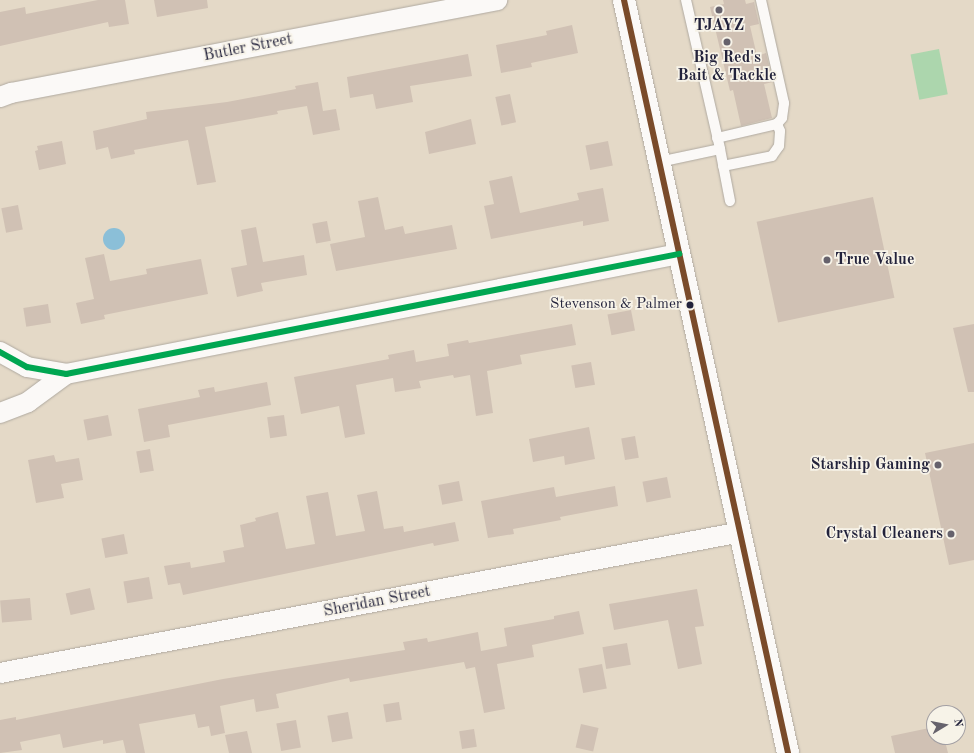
<!DOCTYPE html>
<style>
body{margin:0}
#map{position:relative;width:974px;height:753px;overflow:hidden;background:#e4d9c7;font-family:"Old Standard TT",serif}
div>[style]{position:absolute}
.green>*{inset:0;background:#acd6ad;transform-origin:0 0}
.water>*{inset:0;background:#8bbfd8}
.round{border-radius:50%}
.building>*{inset:0;background:#d0c1b4;transform-origin:0 0}
.roads{filter:drop-shadow(0 0 1px #afa9a0) drop-shadow(0 0 1px #afa9a0)}
.lane>*{height:10px;margin:-5px;padding:0 5px;transform-origin:5px;border-radius:5px;background:#fbf9f7}
.street>*{height:20px;margin:-10px;padding:0 10px;transform-origin:10px;border-radius:10px;background:#fbf9f7}
.secondary>*{height:22px;margin:-11px;padding:0 11px;transform-origin:11px;border-radius:11px;background:#fbf9f7}
.bus-1>*{height:6px;margin:-3px;padding:0 3px;transform-origin:3px;border-radius:3px;background:#7a4b2a}
.bus-2>*{height:6px;margin:-3px;padding:0 3px;transform-origin:3px;border-radius:3px;background:#00a651}
.dots>*{width:11px;height:11px;translate:-50% -50%;box-sizing:border-box;border:2px solid #f7f3e8;border-radius:50%}
span{translate:-50% -50%;white-space:nowrap;text-align:center;line-height:1.15;-webkit-text-stroke:3.5px #f7f3e8;paint-order:stroke}
.bus-label{font-size:15px;color:#22223b}
.right{translate:-100% -50%;text-align:right}
.poi-label{font-size:16px;color:#22223b;font-weight:700}
.left{translate:0 -50%;text-align:left}
.street-label{font-size:16px;color:#22223b}
.north{position:absolute;left:926px;top:705px;width:40px;height:40px;box-sizing:border-box;background:#f7f3e8;border:1px solid #a29fa3;border-radius:50%;rotate:80deg;font-size:11px;font-weight:700;line-height:16px;text-align:center;color:#22223b}
.north::after{content:'';display:block;margin:auto;width:14px;height:18px;background:#66626c;clip-path:polygon(50% 0,100% 100%,50% 72%,0 100%)}
</style>
<div id="map">
<div class="green">
<div style="left:939px;top:49px;width:46px;height:29px;rotate:79deg"></div>
</div>
<div class="water">
<div class="round" style="left:103px;top:228px;width:22px;height:22px"></div>
</div>
<div class="building">
<div style="clip-path:polygon(98px 0,125px 0,129px 24px,109px 27px,108px 22px,0 46px,0 12px,25px 7px,26px 14px)"></div>
<div style="clip-path:polygon(154px 0,207px 0,208px 8px,157px 17px)"></div>
<div style="clip-path:polygon(723px 0,745px 0,746px 4px,754px 2px,759px 24px,750px 26px,757px 56px,766px 53px,773px 82px,764px 84px,772px 118px,741px 126px,733px 90px,730px 91px,710px 7px,724px 4px)"></div>
<div style="clip-path:polygon(572px 25px,578px 53px,531px 63px,532px 67px,501px 73px,496px 45px,547px 35px,546px 31px)"></div>
<div style="clip-path:polygon(468px 54px,472px 76px,410px 86px,413px 102px,376px 109px,373px 94px,350px 98px,347px 77px)"></div>
<div style="clip-path:polygon(318px 82px,323px 111px,336px 109px,340px 130px,313px 135px,307px 106px,277px 111px,278px 114px,205px 127px,216px 182px,197px 185px,188px 140px,134px 150px,135px 154px,111px 159px,108px 147px,96px 150px,93px 131px,147px 119px,146px 112px,227px 102px,296px 89px,295px 86px)"></div>
<div style="left:510px;top:94px;width:29px;height:15px;rotate:78deg"></div>
<div style="clip-path:polygon(471px 119px,476px 144px,429px 154px,425px 132px)"></div>
<div style="clip-path:polygon(62px 141px,66px 164px,39px 170px,35px 151px,38px 150px,37px 146px)"></div>
<div style="left:608px;top:141px;width:25px;height:23px;rotate:79deg"></div>
<div style="clip-path:polygon(512px 176px,520px 213px,579px 200px,577px 193px,603px 188px,609px 221px,583px 226px,583px 221px,491px 239px,484px 206px,494px 204px,489px 181px)"></div>
<div style="clip-path:polygon(378px 197px,385px 230px,403px 226px,405px 234px,452px 225px,457px 249px,336px 271px,330px 244px,365px 237px,358px 201px)"></div>
<div style="left:873px;top:197px;width:103px;height:119px;rotate:78deg"></div>
<div style="left:18px;top:205px;width:25px;height:17px;rotate:79deg"></div>
<div style="left:327px;top:221px;width:20px;height:15px;rotate:79deg"></div>
<div style="clip-path:polygon(256px 227px,263px 262px,304px 255px,307px 275px,261px 283px,263px 291px,237px 297px,231px 268px,247px 265px,241px 230px)"></div>
<div style="clip-path:polygon(104px 254px,110px 281px,147px 274px,146px 269px,201px 259px,208px 294px,104px 315px,105px 319px,81px 324px,76px 303px,94px 299px,85px 258px)"></div>
<div style="left:48px;top:304px;width:19px;height:25px;rotate:81deg"></div>
<div style="left:631px;top:310px;width:21px;height:24px;rotate:79deg"></div>
<div style="clip-path:polygon(572px 324px,576px 345px,520px 355px,522px 364px,487px 371px,493px 413px,476px 416px,470px 375px,454px 378px,453px 375px,419px 381px,421px 388px,395px 392px,393px 378px,356px 385px,365px 434px,345px 438px,339px 406px,301px 414px,294px 377px,389px 359px,388px 355px,414px 350px,416px 362px,449px 356px,447px 344px,468px 340px,469px 343px)"></div>
<div style="clip-path:polygon(974px 324px,974px 392px,968px 392px,953px 328px)"></div>
<div style="left:591px;top:362px;width:23px;height:20px;rotate:80deg"></div>
<div style="clip-path:polygon(267px 382px,271px 405px,168px 425px,170px 437px,144px 442px,138px 409px,200px 397px,198px 390px,214px 387px,215px 392px)"></div>
<div style="left:108px;top:415px;width:21px;height:25px;rotate:79deg"></div>
<div style="left:284px;top:415px;width:21px;height:17px;rotate:82deg"></div>
<div style="clip-path:polygon(589px 427px,595px 459px,565px 465px,564px 456px,533px 462px,529px 439px)"></div>
<div style="left:635px;top:436px;width:22px;height:14px;rotate:80deg"></div>
<div style="clip-path:polygon(974px 443px,974px 560px,949px 565px,925px 453px)"></div>
<div style="left:150px;top:449px;width:22px;height:14px;rotate:80deg"></div>
<div style="clip-path:polygon(54px 455px,56px 462px,79px 458px,83px 480px,61px 484px,64px 498px,36px 503px,28px 460px)"></div>
<div style="left:667px;top:477px;width:21px;height:25px;rotate:79deg"></div>
<div style="left:459px;top:481px;width:20px;height:21px;rotate:79deg"></div>
<div style="clip-path:polygon(615px 486px,618px 506px,560px 517px,561px 520px,513px 529px,514px 534px,488px 538px,481px 501px,554px 487px,556px 497px)"></div>
<div style="clip-path:polygon(377px 491px,384px 529px,403px 526px,404px 532px,455px 522px,459px 541px,434px 546px,433px 543px,183px 595px,180px 583px,168px 585px,164px 566px,190px 562px,191px 568px,225px 562px,223px 551px,244px 547px,240px 525px,256px 521px,255px 518px,278px 512px,286px 549px,315px 544px,306px 496px,328px 492px,336px 536px,365px 531px,357px 495px)"></div>
<div style="left:124px;top:534px;width:20px;height:23px;rotate:79deg"></div>
<div style="left:149px;top:577px;width:22px;height:26px;rotate:80deg"></div>
<div style="left:90px;top:588px;width:22px;height:25px;rotate:77deg"></div>
<div style="clip-path:polygon(697px 589px,704px 626px,695px 627px,702px 664px,678px 669px,668px 620px,614px 630px,609px 604px)"></div>
<div style="left:30px;top:598px;width:22px;height:30px;rotate:85deg"></div>
<div style="clip-path:polygon(579px 611px,584px 634px,532px 645px,534px 657px,497px 664px,505px 709px,484px 713px,475px 667px,466px 669px,464px 662px,350px 682px,349px 678px,276px 694px,279px 708px,256px 712px,254px 699px,220px 706px,225px 733px,211px 736px,209px 726px,198px 728px,195px 714px,139px 724px,145px 753px,126px 753px,123px 740px,103px 744px,103px 740px,63px 748px,60px 734px,20px 742px,22px 750px,0 753px,0 720px,16px 717px,16px 720px,223px 679px,405px 650px,403px 642px,427px 638px,428px 642px,478px 632px,481px 651px,507px 646px,504px 628px,554px 619px,554px 616px)"></div>
<div style="left:627px;top:643px;width:22px;height:25px;rotate:80deg"></div>
<div style="left:602px;top:664px;width:25px;height:24px;rotate:79deg"></div>
<div style="left:399px;top:702px;width:18px;height:16px;rotate:81deg"></div>
<div style="left:348px;top:712px;width:27px;height:21px;rotate:80deg"></div>
<div style="left:296px;top:720px;width:28px;height:20px;rotate:80deg"></div>
<div style="left:581px;top:724px;width:18px;height:24px;rotate:13deg"></div>
<div style="clip-path:polygon(934px 727px,934px 737px,944px 737px,948px 753px,895px 753px,891px 736px)"></div>
<div style="left:474px;top:729px;width:18px;height:15px;rotate:81deg"></div>
<div style="clip-path:polygon(247px 731px,252px 753px,229px 753px,225px 735px)"></div>
</div>
<div class="roads">
<div class="lane">
<div style="left:686px;top:0;width:153px;rotate:77.1deg"></div>
<div style="left:717px;top:138px;width:62px;rotate:-13.1deg"></div>
<div style="left:777px;top:124px;width:8px;rotate:-50deg"></div>
<div style="left:782px;top:118px;width:15px;rotate:-82deg"></div>
<div style="left:784px;top:103px;width:106px;rotate:-102.6deg"></div>
<div style="left:659px;top:162px;width:62px;rotate:-12deg"></div>
<div style="left:720px;top:149px;width:53px;rotate:79.1deg"></div>
<div style="left:723px;top:166px;width:50px;rotate:-11.5deg"></div>
<div style="left:772px;top:156px;width:12px;rotate:-55deg"></div>
<div style="left:779px;top:146px;width:15px;rotate:-86deg"></div>
<div style="left:780px;top:131px;width:8px;rotate:-113deg"></div>
</div>
<div class="street">
<div style="left:0;top:97px;width:12px;rotate:-20deg"></div>
<div style="left:11px;top:93px;width:495px;rotate:-10.8deg"></div>
<div style="left:0;top:352px;width:31px;rotate:29deg"></div>
<div style="left:27px;top:367px;width:40px;rotate:10deg"></div>
<div style="left:66px;top:374px;width:625px;rotate:-11.08deg"></div>
<div style="left:0;top:413px;width:30px;rotate:-21deg"></div>
<div style="left:28px;top:402px;width:47px;rotate:-36.4deg"></div>
<div style="left:0;top:673px;width:754px;rotate:-10.77deg"></div>
</div>
<div class="secondary">
<div style="left:624px;top:0;width:771px;rotate:77.71deg"></div>
</div>
</div>
<div class="bus-1">
<div style="left:624px;top:0;width:771px;rotate:77.71deg"></div>
</div>
<div class="bus-2">
<div style="left:0;top:352px;width:31px;rotate:29deg"></div>
<div style="left:27px;top:367px;width:40px;rotate:10deg"></div>
<div style="left:66px;top:374px;width:625px;rotate:-11.08deg"></div>
</div>
<div class="dots">
<div style="left:719px;top:10px;background:#66626c"></div>
<div style="left:727px;top:42px;background:#66626c"></div>
<div style="left:827px;top:260px;background:#66626c"></div>
<div style="left:690px;top:305px;background:#22223b"></div>
<div style="left:938px;top:465px;background:#66626c"></div>
<div style="left:951px;top:534px;background:#66626c"></div>
</div>
<div class="bus-label">
<span class="right" style="left:682px;top:305px">Stevenson &amp; Palmer</span>
</div>
<div class="poi-label">
<span style="left:719px;top:26px">TJAYZ</span>
<span style="left:727px;top:67px">Big Red's<br>Bait &amp; Tackle</span>
<span class="left" style="left:835px;top:260px">True Value</span>
<span class="right" style="left:930px;top:465px">Starship Gaming</span>
<span class="right" style="left:943px;top:534px">Crystal Cleaners</span>
</div>
<div class="street-label">
<span style="left:248px;top:48px;rotate:-11deg">Butler Street</span>
<span style="left:377px;top:602px;rotate:-11deg">Sheridan Street</span>
</div>
<div class="north">N</div>
</div>
